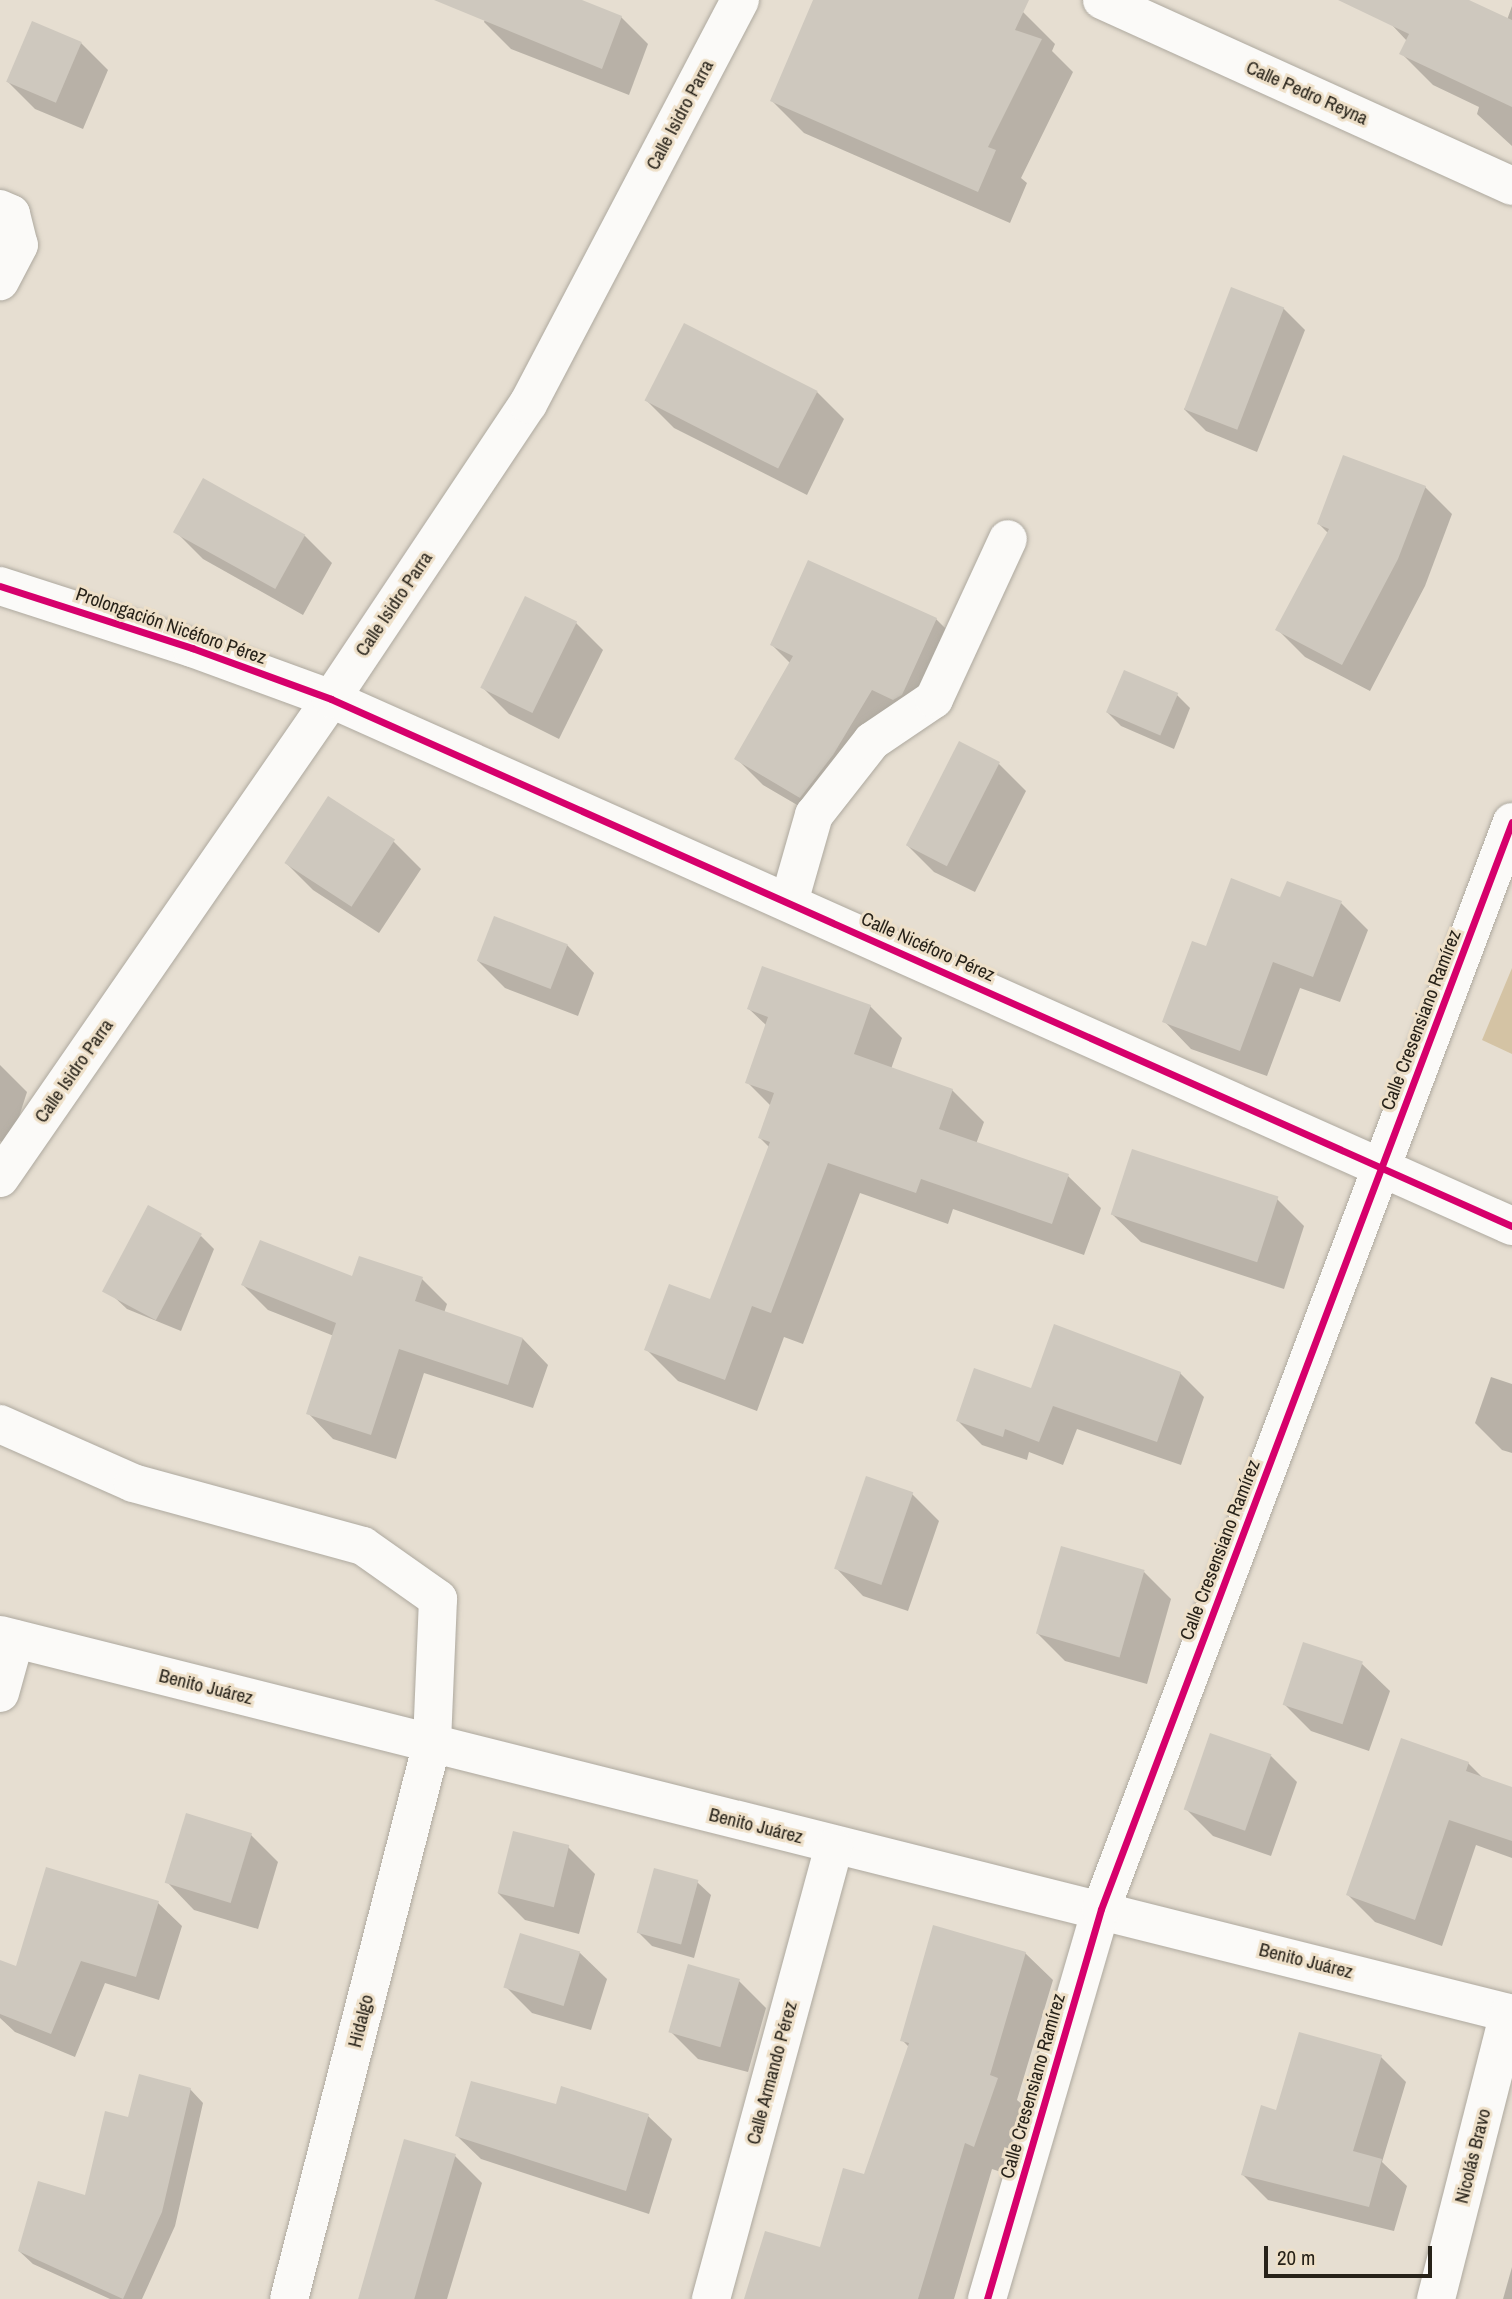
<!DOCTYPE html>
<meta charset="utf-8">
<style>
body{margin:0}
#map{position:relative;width:1512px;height:2299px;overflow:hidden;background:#e6ded1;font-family:"Archivo Narrow",sans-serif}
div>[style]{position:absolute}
.green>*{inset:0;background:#d4c3a4}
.shadow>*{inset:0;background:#0003}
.building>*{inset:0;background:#cec8be;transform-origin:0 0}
.roads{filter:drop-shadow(0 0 2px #aea99f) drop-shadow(0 0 2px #aea99f)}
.minor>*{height:38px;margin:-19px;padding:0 19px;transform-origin:19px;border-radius:19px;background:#fbfaf8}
.cycleway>*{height:7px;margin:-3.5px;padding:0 3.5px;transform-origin:3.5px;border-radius:3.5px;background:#d6006c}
span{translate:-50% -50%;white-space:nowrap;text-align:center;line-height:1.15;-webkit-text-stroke:6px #eee0c9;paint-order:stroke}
.street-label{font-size:19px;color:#272219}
.scale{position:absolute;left:1264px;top:2246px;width:168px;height:32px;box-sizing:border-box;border:4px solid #272219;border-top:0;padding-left:9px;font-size:21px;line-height:24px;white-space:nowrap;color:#272219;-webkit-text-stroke:5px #eee0c9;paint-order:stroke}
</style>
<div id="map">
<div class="green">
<div style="clip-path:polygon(1512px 968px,1512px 1054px,1482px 1040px)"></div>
</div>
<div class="shadow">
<div style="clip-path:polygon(492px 0,577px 0,621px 17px,648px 44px,629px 95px,511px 49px,484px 22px)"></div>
<div style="clip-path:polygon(814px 0,998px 0,1023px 12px,1055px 44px,1052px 51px,1073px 72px,1021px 178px,1027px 183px,1010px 223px,804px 133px,772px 101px)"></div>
<div style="clip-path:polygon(1402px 0,1465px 0,1507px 20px,1512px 6px,1512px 146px,1477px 114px,1479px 107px,1433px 85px,1401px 53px,1407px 41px,1391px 24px)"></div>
<div style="clip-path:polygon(81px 43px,108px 70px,83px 129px,35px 109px,8px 82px)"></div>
<div style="clip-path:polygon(1283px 308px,1305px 330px,1257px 452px,1206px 431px,1184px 409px)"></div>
<div style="clip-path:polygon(817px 392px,844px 419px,807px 495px,674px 428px,647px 401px)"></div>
<div style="clip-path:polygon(1425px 487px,1452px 514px,1425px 586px,1370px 691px,1305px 657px,1278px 630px,1329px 534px,1319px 524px)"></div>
<div style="clip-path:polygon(176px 532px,305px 536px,332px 563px,303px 615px,203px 559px)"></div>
<div style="clip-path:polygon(936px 619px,963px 646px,899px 716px,828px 823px,763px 785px,736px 758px,791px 664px,772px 645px)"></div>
<div style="clip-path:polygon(576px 623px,603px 650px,559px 739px,509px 714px,482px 687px)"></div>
<div style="clip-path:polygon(1177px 695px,1190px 708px,1174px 749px,1121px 726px,1107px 712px)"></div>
<div style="clip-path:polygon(959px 743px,999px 764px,1026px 791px,975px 892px,934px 872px,907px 845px)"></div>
<div style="clip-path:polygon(328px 798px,394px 842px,421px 869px,379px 933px,313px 890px,286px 863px)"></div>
<div style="clip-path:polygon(1281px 899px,1341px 903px,1368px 930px,1340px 1002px,1300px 988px,1267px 1076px,1191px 1049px,1164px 1021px,1207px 948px)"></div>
<div style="clip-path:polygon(567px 945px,594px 973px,578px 1016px,505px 988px,478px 961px)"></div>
<div style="clip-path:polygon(870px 1006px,902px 1038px,891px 1069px,952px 1090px,984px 1122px,976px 1144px,1068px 1176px,1101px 1208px,1084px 1255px,953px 1209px,948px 1224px,860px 1193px,803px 1344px,784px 1337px,757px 1411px,678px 1381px,646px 1349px,711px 1302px,770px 1148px,760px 1138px,771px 1106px,747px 1082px,767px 1026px,749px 1009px)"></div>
<div style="clip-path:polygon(0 1065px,27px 1092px,10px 1145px,0 1141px)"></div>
<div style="clip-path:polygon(1277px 1199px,1304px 1226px,1284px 1289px,1141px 1242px,1113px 1215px)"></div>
<div style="clip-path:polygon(201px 1236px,214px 1249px,181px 1331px,127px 1309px,113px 1296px)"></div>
<div style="clip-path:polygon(353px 1278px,422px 1279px,447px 1304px,444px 1313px,523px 1339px,548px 1365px,533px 1408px,424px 1373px,396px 1459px,333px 1439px,308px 1413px,334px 1336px,268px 1310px,243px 1285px)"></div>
<div style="clip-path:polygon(1180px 1373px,1204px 1397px,1181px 1465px,1077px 1429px,1063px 1465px,1029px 1452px,1027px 1460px,982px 1445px,958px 1421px,1032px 1390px)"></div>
<div style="clip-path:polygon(1491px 1377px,1512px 1384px,1512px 1453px,1502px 1450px,1475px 1423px)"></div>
<div style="clip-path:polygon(912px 1494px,939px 1521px,908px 1611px,863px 1596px,836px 1568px)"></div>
<div style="clip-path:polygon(1144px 1572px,1171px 1599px,1147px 1684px,1065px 1661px,1038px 1634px)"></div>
<div style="clip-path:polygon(1305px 1644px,1362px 1664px,1390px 1691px,1369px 1751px,1311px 1731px,1284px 1704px)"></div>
<div style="clip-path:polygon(1270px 1755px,1297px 1782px,1271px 1856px,1213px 1836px,1186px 1809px)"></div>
<div style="clip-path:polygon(1468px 1763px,1484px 1779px,1512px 1788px,1512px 1858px,1476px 1845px,1442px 1946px,1375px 1922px,1348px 1895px)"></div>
<div style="clip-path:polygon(251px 1835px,278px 1862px,258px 1929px,194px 1910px,167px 1882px)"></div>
<div style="clip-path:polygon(568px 1847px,595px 1874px,579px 1934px,525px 1920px,498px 1893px)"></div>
<div style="clip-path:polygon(697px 1882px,711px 1895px,694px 1958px,652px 1946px,639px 1933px)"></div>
<div style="clip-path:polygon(158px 1903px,182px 1926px,159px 2000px,105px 1983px,75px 2057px,15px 2032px,0 2018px,0 1987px,17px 1968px)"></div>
<div style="clip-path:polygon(579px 1952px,607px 1979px,591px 2030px,532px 2013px,505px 1986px)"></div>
<div style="clip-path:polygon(1025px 1953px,1053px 1980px,1017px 2100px,1024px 2106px,1001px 2172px,992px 2169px,954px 2299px,746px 2299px,821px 2249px,865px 2177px,909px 2047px,902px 2040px)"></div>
<div style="clip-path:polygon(739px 1981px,766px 2008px,748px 2072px,698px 2059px,671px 2032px)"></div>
<div style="clip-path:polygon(1381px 2057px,1406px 2082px,1382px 2162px,1407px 2186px,1394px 2231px,1268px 2200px,1243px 2175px,1277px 2112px)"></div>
<div style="clip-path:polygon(190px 2089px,203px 2103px,175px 2226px,142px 2299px,110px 2299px,33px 2264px,19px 2251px,86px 2197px,129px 2119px)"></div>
<div style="clip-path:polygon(557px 2106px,648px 2116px,672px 2139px,649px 2214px,481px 2159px,457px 2136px)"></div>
<div style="clip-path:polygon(455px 2156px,482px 2183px,447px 2299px,362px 2299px)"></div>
<div style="clip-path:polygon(1512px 2267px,1512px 2299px,1503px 2299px)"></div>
</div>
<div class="building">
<div style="clip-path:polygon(434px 0,582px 0,622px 16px,602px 69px)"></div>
<div style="clip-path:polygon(813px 0,1029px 0,1015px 30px,1042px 39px,988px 147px,996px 150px,978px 192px,770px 101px)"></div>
<div style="clip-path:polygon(1338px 0,1469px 0,1512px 20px,1512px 107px,1399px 54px,1409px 34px)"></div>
<div style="left:32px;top:21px;width:54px;height:66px;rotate:23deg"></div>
<div style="left:1231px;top:287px;width:57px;height:131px;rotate:21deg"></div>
<div style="left:684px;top:323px;width:150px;height:87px;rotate:27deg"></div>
<div style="clip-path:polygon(1343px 455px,1426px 486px,1398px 559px,1342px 665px,1275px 630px,1329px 529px,1317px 524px)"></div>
<div style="left:203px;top:478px;width:117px;height:62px;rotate:29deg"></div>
<div style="clip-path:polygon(808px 560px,937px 618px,902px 695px,893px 700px,872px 690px,833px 755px,800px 798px,734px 759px,793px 656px,770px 645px)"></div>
<div style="left:525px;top:596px;width:58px;height:102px;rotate:26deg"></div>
<div style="left:1124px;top:670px;width:59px;height:46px;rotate:23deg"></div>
<div style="left:959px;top:741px;width:46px;height:117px;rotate:27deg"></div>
<div style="left:328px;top:796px;width:80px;height:80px;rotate:33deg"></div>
<div style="clip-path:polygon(1231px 878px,1280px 897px,1287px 881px,1342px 901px,1313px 977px,1273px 962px,1240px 1051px,1162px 1022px,1192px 941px,1206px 946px)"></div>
<div style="left:494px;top:916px;width:79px;height:48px;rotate:21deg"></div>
<div style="clip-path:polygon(762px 966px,871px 1005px,854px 1054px,953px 1089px,939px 1129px,1069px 1174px,1052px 1224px,921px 1179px,916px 1193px,828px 1163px,771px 1313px,752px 1306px,725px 1380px,644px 1350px,669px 1284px,710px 1299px,770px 1142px,758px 1138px,774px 1093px,745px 1083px,768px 1017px,747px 1009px)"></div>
<div style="left:1132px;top:1149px;width:154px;height:69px;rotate:18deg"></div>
<div style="left:148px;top:1205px;width:61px;height:98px;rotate:28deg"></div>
<div style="clip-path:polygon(260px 1240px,352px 1276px,359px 1256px,423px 1277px,415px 1301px,523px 1338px,508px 1385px,399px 1349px,371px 1435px,306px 1414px,336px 1323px,241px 1285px)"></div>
<div style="clip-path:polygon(1054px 1324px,1181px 1372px,1157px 1442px,1053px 1406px,1039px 1442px,1005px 1429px,1003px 1437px,956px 1421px,974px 1368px,1031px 1388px)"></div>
<div style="left:866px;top:1476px;width:50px;height:98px;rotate:19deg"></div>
<div style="left:1061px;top:1546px;width:87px;height:91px;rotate:16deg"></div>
<div style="left:1303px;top:1642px;width:63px;height:66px;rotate:18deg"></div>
<div style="left:1210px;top:1733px;width:65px;height:81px;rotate:19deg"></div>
<div style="clip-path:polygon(1401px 1738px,1469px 1762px,1466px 1771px,1512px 1787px,1512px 1841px,1449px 1820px,1415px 1920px,1346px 1895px)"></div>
<div style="left:186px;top:1813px;width:69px;height:73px;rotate:17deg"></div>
<div style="left:513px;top:1831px;width:58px;height:64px;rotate:14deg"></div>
<div style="clip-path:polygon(46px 1867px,159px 1901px,136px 1977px,81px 1961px,51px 2034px,0 2014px,0 1960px,16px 1966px)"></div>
<div style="left:654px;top:1868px;width:46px;height:67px;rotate:15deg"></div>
<div style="clip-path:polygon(933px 1925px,1026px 1952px,990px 2075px,998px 2078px,974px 2147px,965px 2143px,918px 2299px,744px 2299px,765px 2231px,820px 2247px,843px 2168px,864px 2174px,909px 2043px,900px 2041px)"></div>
<div style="left:520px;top:1933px;width:63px;height:57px;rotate:17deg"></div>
<div style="left:688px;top:1964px;width:54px;height:71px;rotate:16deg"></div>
<div style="clip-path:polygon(1299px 2032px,1382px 2055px,1353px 2151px,1382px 2159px,1369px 2207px,1241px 2175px,1261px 2105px,1276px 2110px)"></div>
<div style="clip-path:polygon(139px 2074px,191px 2088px,162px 2212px,123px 2299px,18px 2251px,38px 2181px,85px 2195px,105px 2111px,128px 2117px)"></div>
<div style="clip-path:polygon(471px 2081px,556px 2104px,561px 2086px,649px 2114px,626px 2191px,455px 2136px)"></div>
<div style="left:404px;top:2139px;width:54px;height:167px;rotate:16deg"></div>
</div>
<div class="roads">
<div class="minor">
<div style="left:1102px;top:0;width:450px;rotate:24.4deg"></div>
<div style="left:0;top:209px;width:12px;rotate:24deg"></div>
<div style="left:11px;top:214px;width:32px;rotate:76deg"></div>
<div style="left:19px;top:245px;width:41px;rotate:117.8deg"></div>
<div style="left:0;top:586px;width:202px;rotate:17.9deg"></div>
<div style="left:192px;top:648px;width:148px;rotate:20.1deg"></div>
<div style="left:331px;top:699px;width:1293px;rotate:24.05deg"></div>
<div style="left:789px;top:902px;width:91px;rotate:-74deg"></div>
<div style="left:814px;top:815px;width:94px;rotate:-51.9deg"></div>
<div style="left:872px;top:741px;width:75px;rotate:-34.1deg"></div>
<div style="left:934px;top:699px;width:176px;rotate:-65.2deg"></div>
<div style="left:0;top:1178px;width:582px;rotate:-55.35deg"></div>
<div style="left:331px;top:699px;width:355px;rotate:-56.3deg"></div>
<div style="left:528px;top:404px;width:456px;rotate:-62.3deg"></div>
<div style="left:0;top:1424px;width:145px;rotate:23.9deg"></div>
<div style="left:133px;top:1483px;width:238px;rotate:15.3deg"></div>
<div style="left:363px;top:1546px;width:92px;rotate:35.2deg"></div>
<div style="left:438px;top:1599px;width:144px;rotate:92.4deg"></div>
<div style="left:432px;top:1743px;width:574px;rotate:104.42deg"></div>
<div style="left:0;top:1635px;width:1559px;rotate:14.07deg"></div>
<div style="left:0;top:1693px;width:56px;rotate:-74.5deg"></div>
<div style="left:711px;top:2299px;width:468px;rotate:-74.8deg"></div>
<div style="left:987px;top:2299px;width:406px;rotate:-73.7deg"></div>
<div style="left:1101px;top:1909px;width:1162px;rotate:-69.29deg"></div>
<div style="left:1436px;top:2299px;width:295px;rotate:-75.7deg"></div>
</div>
</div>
<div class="cycleway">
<div style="left:0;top:586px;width:202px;rotate:17.9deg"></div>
<div style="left:192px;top:648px;width:148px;rotate:20.1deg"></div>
<div style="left:331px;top:699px;width:1293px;rotate:24.05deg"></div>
<div style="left:987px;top:2299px;width:406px;rotate:-73.7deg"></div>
<div style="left:1101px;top:1909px;width:1162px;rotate:-69.29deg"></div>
</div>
<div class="street-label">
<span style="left:1307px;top:93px;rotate:24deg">Calle Pedro Reyna</span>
<span style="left:680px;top:115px;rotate:-62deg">Calle Isidro Parra</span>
<span style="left:394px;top:604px;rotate:-56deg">Calle Isidro Parra</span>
<span style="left:171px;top:626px;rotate:19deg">Prolongación Nicéforo Pérez</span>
<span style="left:928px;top:947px;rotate:24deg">Calle Nicéforo Pérez</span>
<span style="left:1421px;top:1020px;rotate:-69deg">Calle Cresensiano Ramírez</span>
<span style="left:74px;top:1071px;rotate:-55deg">Calle Isidro Parra</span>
<span style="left:1220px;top:1550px;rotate:-69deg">Calle Cresensiano Ramírez</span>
<span style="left:206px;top:1687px;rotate:14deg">Benito Juárez</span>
<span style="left:756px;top:1826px;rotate:14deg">Benito Juárez</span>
<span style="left:1306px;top:1961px;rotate:14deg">Benito Juárez</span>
<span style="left:361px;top:2021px;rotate:-76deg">Hidalgo</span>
<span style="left:772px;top:2073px;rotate:-75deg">Calle Armando Pérez</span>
<span style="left:1033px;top:2086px;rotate:-74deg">Calle Cresensiano Ramírez</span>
<span style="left:1473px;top:2156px;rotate:-76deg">Nicolás Bravo</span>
</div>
<div class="scale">20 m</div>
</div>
